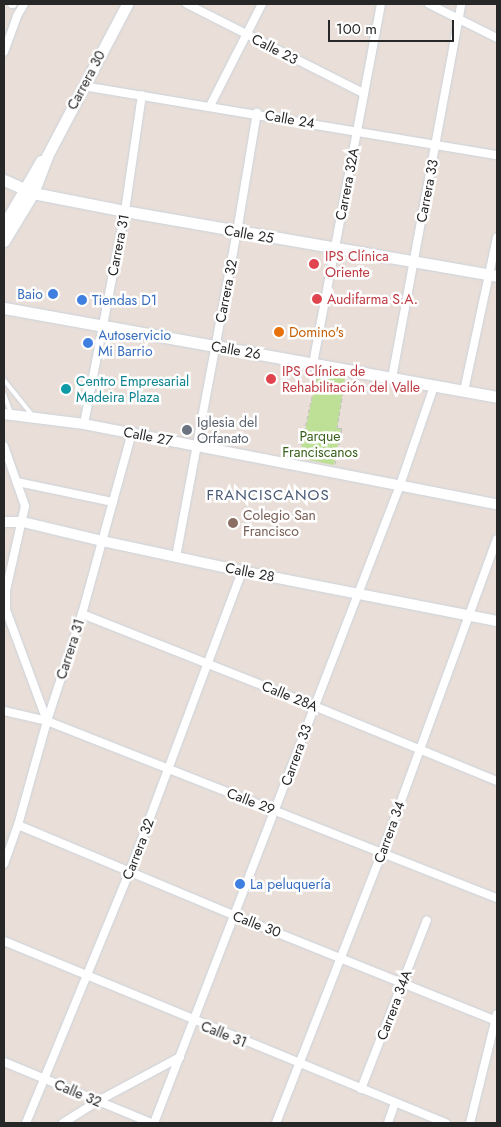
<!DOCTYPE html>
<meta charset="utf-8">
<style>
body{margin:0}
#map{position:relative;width:501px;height:1127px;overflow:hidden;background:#e9dfd8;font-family:Jost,sans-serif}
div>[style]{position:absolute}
.green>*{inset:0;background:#bedf96}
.path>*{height:1px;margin-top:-0.5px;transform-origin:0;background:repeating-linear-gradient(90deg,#bebebe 0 4px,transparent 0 6.5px)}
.roads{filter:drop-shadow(0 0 1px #cbd2dc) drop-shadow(0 0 1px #cbd2dc)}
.service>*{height:4px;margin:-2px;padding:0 2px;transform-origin:2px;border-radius:2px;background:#fff}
.minor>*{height:8px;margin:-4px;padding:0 4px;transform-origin:4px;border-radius:4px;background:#fff}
.tertiary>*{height:10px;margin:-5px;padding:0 5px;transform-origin:5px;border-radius:5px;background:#fff}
.secondary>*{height:11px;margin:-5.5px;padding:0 5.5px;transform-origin:5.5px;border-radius:5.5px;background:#fff}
.dots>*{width:14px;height:14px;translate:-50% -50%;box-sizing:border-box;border:2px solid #fff;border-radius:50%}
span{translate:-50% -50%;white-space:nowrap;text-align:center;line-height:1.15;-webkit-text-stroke:5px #fff;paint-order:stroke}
.street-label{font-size:14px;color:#272727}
.health-label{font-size:14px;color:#be3a42}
.left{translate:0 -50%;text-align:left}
.shop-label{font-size:14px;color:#366cbe}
.right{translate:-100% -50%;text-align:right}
.food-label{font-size:14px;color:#c56008}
.culture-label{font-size:14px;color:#0d838f}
.worship-label{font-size:14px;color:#5b616d}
.park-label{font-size:14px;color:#38601b}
.education-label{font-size:14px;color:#785e54}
.neighbourhood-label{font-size:15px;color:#4a5a75;letter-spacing:1px}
.frame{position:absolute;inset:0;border:5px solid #272727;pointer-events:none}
.scale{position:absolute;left:328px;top:20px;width:126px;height:22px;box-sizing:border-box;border:2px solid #272727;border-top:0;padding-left:6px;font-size:15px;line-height:18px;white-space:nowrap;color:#272727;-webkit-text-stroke:4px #fff;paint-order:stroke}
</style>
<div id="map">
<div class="green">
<div style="clip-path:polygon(318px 372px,345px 378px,337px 428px,341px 429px,334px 465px,299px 458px)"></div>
</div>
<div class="path">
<div style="left:298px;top:457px;width:83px;rotate:-76.8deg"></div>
<div style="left:335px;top:464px;width:37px;rotate:-79deg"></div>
<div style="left:342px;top:428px;width:5px;rotate:180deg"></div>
<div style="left:337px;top:428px;width:48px;rotate:-80.3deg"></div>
</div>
<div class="roads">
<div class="service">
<div style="left:4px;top:380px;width:45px;rotate:51.3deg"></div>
<div style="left:4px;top:394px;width:20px;rotate:70deg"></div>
</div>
<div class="minor">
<div style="left:12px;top:4px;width:1px"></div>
<div style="left:187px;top:4px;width:197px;rotate:26.8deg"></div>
<div style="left:429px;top:4px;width:76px;rotate:26.6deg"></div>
<div style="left:4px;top:52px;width:38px;rotate:-70deg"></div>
<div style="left:17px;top:16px;width:14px;rotate:-60deg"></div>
<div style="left:83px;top:86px;width:420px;rotate:9.5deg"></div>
<div style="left:210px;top:106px;width:114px;rotate:-63deg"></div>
<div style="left:313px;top:364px;width:366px;rotate:-79.3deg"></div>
<div style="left:392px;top:378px;width:380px;rotate:-79.5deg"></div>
<div style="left:464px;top:391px;width:157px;rotate:-77.9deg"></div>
<div style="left:84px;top:424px;width:217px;rotate:-79.1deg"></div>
<div style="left:125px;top:211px;width:117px;rotate:-81.7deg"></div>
<div style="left:4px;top:446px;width:64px;rotate:70.7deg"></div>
<div style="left:25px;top:506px;width:86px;rotate:102.7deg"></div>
<div style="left:6px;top:590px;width:20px;rotate:90deg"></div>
<div style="left:6px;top:610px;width:118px;rotate:69.7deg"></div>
<div style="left:17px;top:482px;width:98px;rotate:11.8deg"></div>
<div style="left:176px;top:557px;width:331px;rotate:-79.4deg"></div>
<div style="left:237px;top:232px;width:121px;rotate:-80.5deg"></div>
<div style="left:82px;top:614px;width:250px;rotate:21.6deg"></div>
<div style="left:314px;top:706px;width:198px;rotate:22.3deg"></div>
<div style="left:4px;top:711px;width:44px;rotate:13.1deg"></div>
<div style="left:47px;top:721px;width:484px;rotate:21.5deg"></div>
<div style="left:18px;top:825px;width:233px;rotate:22.7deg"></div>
<div style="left:233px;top:915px;width:284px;rotate:21.9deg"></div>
<div style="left:4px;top:864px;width:41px;rotate:-70.3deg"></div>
<div style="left:18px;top:825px;width:108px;rotate:-74.4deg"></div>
<div style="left:47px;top:721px;width:113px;rotate:-71.9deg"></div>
<div style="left:82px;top:614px;width:188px;rotate:-74.6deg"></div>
<div style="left:4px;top:941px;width:478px;rotate:22.4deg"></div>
<div style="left:4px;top:1062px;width:159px;rotate:22.5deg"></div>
<div style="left:361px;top:1089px;width:181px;rotate:-68.7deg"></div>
<div style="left:26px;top:1123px;width:273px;rotate:-67.6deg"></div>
<div style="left:130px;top:871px;width:320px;rotate:-69.5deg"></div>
<div style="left:63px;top:1123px;width:41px;rotate:-32.2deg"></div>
<div style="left:98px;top:1101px;width:93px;rotate:-28.2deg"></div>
<div style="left:154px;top:1123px;width:684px;rotate:-68.91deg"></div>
<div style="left:400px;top:485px;width:105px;rotate:-71deg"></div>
<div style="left:276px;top:1123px;width:290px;rotate:-68.6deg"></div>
<div style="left:382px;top:853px;width:334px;rotate:-69.9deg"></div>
<div style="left:388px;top:1123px;width:21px;rotate:-71deg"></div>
<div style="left:470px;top:1123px;width:112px;rotate:-76.1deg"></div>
</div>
<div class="tertiary">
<div style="left:4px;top:414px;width:81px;rotate:7.1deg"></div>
<div style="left:84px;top:424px;width:421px;rotate:11deg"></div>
<div style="left:4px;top:522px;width:19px"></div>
<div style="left:23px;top:522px;width:81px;rotate:13.5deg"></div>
<div style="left:102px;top:541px;width:143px;rotate:12.1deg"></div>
<div style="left:242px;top:571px;width:260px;rotate:11.1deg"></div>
</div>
<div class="secondary">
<div style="left:4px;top:180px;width:32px;rotate:24deg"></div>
<div style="left:33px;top:193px;width:94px;rotate:11.1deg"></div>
<div style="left:125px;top:211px;width:378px;rotate:9.9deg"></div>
<div style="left:4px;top:225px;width:74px;rotate:-60deg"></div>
<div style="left:4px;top:241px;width:56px;rotate:-58.9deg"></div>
<div style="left:33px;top:193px;width:40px;rotate:-69deg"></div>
<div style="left:47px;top:156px;width:172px;rotate:-62.2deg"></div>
<div style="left:4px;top:308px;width:501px;rotate:10.23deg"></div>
</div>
</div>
<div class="dots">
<div style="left:314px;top:264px;background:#e0444e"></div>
<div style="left:53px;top:294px;background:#3f7fe0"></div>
<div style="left:317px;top:299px;background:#e0444e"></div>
<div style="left:82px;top:300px;background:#3f7fe0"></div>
<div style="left:279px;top:332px;background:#e8710a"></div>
<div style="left:88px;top:343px;background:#3f7fe0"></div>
<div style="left:271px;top:379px;background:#e0444e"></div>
<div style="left:66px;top:389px;background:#0f9aa8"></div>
<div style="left:187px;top:430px;background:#6b7280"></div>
<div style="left:233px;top:523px;background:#8d6e63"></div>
<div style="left:240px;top:884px;background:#3f7fe0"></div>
</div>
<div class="street-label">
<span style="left:275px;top:49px;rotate:27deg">Calle 23</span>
<span style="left:86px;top:80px;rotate:-62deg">Carrera 30</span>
<span style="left:290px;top:119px;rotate:10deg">Calle 24</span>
<span style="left:347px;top:184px;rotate:-79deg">Carrera 32A</span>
<span style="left:427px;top:191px;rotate:-79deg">Carrera 33</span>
<span style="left:249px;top:234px;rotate:10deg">Calle 25</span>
<span style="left:118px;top:245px;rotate:-79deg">Carrera 31</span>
<span style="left:226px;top:291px;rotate:-79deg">Carrera 32</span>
<span style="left:236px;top:350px;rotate:10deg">Calle 26</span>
<span style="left:148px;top:436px;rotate:11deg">Calle 27</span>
<span style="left:250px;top:572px;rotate:11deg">Calle 28</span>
<span style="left:70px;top:649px;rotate:-72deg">Carrera 31</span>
<span style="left:290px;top:696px;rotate:22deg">Calle 28A</span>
<span style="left:296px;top:755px;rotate:-70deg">Carrera 33</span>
<span style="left:251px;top:801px;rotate:21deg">Calle 29</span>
<span style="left:389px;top:832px;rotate:-70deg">Carrera 34</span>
<span style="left:138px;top:849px;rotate:-69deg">Carrera 32</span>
<span style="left:257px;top:924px;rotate:21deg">Calle 30</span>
<span style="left:394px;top:1005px;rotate:-69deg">Carrera 34A</span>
<span style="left:224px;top:1034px;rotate:22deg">Calle 31</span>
<span style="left:78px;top:1093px;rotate:23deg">Calle 32</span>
</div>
<div class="health-label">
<span class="left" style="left:325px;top:264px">IPS Clínica<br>Oriente</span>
<span class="left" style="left:327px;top:299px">Audifarma S.A.</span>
<span class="left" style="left:282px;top:379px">IPS Clínica de<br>Rehabilitación del Valle</span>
</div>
<div class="shop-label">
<span class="right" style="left:43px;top:294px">Baio</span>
<span class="left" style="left:92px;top:300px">Tiendas D1</span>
<span class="left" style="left:98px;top:343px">Autoservicio<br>Mi Barrio</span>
<span class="left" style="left:250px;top:884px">La peluquería</span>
</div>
<div class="food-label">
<span class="left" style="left:289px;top:332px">Domino's</span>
</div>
<div class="culture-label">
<span class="left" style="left:76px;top:389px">Centro Empresarial<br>Madeira Plaza</span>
</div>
<div class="worship-label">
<span class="left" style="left:197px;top:430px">Iglesia del<br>Orfanato</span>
</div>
<div class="park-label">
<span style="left:320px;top:444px">Parque<br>Franciscanos</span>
</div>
<div class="education-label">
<span class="left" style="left:243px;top:523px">Colegio San<br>Francisco</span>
</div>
<div class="neighbourhood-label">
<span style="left:268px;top:496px">FRANCISCANOS</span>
</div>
<div class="frame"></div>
<div class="scale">100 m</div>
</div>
